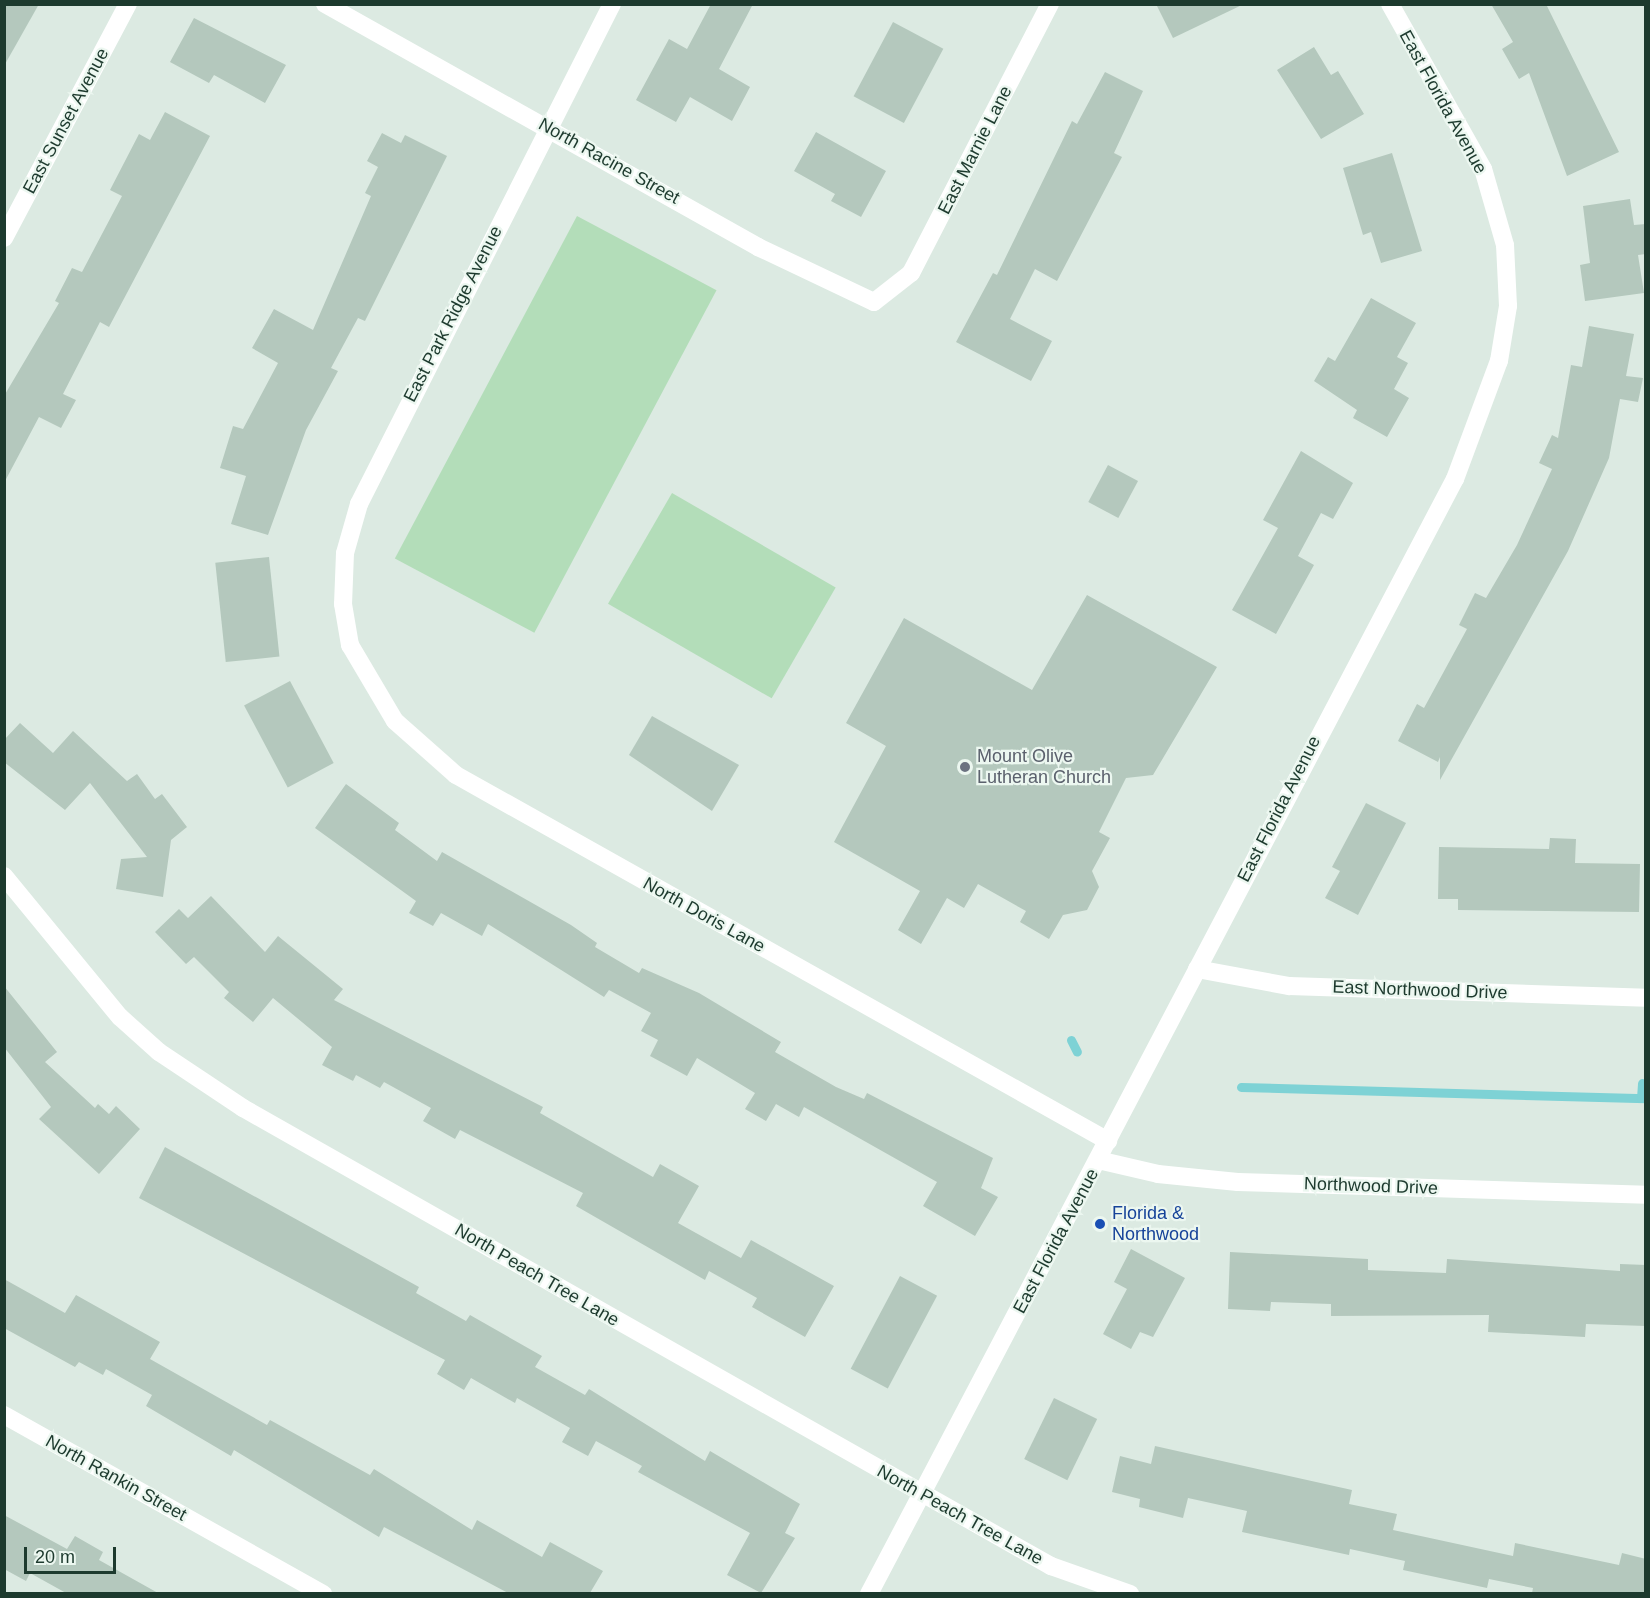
<!DOCTYPE html>
<style>
body{margin:0}
#map{position:relative;width:1650px;height:1598px;overflow:hidden;background:#dceae2;font-family:Helvetica,sans-serif}
div>[style]{position:absolute}
.green>*{inset:0;background:#b3ddb9;transform-origin:0 0}
.stream>*{height:9px;margin:-4.5px;padding:0 4.5px;transform-origin:4.5px;border-radius:4.5px;background:#7ed2d5}
.building>*{inset:0;background:#b4c8bd;transform-origin:0 0}
.street>*{height:18px;margin:-9px;padding:0 9px;transform-origin:9px;border-radius:9px;background:#fff}
.dots>*{width:16px;height:16px;translate:-50% -50%;box-sizing:border-box;border:3px solid #ecf7f0;border-radius:50%}
span{translate:-50% -50%;white-space:nowrap;text-align:center;line-height:1.15;-webkit-text-stroke:4.5px #ecf7f0;paint-order:stroke}
.street-label{font-size:18px;color:#1d3a2e}
.worship-label{font-size:18px;color:#5b616d}
.left{translate:0 -50%;text-align:left}
.transit-label{font-size:18px;color:#164399}
.frame{position:absolute;inset:0;border:6px solid #1d3a2e;pointer-events:none}
.scale{position:absolute;left:24px;top:1547px;width:92px;height:27px;box-sizing:border-box;border:3px solid #1d3a2e;border-top:0;padding-left:8px;font-size:18px;line-height:21px;white-space:nowrap;color:#1d3a2e;-webkit-text-stroke:4px #ecf7f0;paint-order:stroke}
</style>
<div id="map">
<div class="green">
<div style="left:577px;top:216px;width:158px;height:388px;rotate:28deg"></div>
<div style="left:672px;top:493px;width:189px;height:128px;rotate:30deg"></div>
</div>
<div class="stream">
<div style="left:1071px;top:1040px;width:13px;rotate:63deg"></div>
<div style="left:1241px;top:1087px;width:405px;rotate:1.6deg"></div>
<div style="left:1641px;top:1098px;width:15px;rotate:-86deg"></div>
</div>
<div class="building">
<div style="clip-path:polygon(4px 4px,39px 4px,4px 66px)"></div>
<div style="clip-path:polygon(711px 4px,753px 4px,719px 69px,750px 87px,732px 121px,690px 97px,676px 122px,636px 100px,669px 39px,687px 49px)"></div>
<div style="clip-path:polygon(1156px 4px,1244px 4px,1173px 38px)"></div>
<div style="clip-path:polygon(1491px 4px,1546px 4px,1619px 152px,1567px 176px,1529px 73px,1519px 79px,1502px 49px,1513px 42px)"></div>
<div style="clip-path:polygon(194px 18px,286px 65px,265px 103px,214px 75px,209px 83px,170px 62px)"></div>
<div style="left:893px;top:22px;width:57px;height:84px;rotate:28deg"></div>
<div style="clip-path:polygon(1314px 47px,1331px 75px,1338px 71px,1364px 114px,1321px 139px,1277px 70px)"></div>
<div style="clip-path:polygon(1105px 72px,1143px 91px,1114px 153px,1122px 157px,1057px 281px,1035px 269px,1010px 319px,1052px 341px,1031px 381px,956px 342px,993px 273px,997px 275px,1072px 121px,1077px 124px)"></div>
<div style="clip-path:polygon(165px 112px,210px 136px,109px 327px,100px 322px,63px 394px,76px 400px,61px 428px,39px 417px,4px 483px,4px 396px,59px 303px,55px 301px,72px 268px,82px 272px,122px 196px,110px 190px,139px 134px,150px 140px)"></div>
<div style="clip-path:polygon(816px 132px,886px 171px,861px 217px,831px 201px,835px 194px,794px 171px)"></div>
<div style="clip-path:polygon(382px 133px,401px 143px,405px 135px,447px 156px,365px 321px,358px 318px,331px 368px,338px 371px,306px 430px,268px 535px,231px 524px,246px 476px,220px 468px,233px 426px,243px 429px,278px 363px,252px 348px,274px 309px,313px 330px,371px 196px,365px 193px,378px 167px,367px 161px)"></div>
<div style="clip-path:polygon(1392px 153px,1422px 251px,1381px 263px,1371px 232px,1363px 235px,1343px 168px)"></div>
<div style="clip-path:polygon(1630px 199px,1634px 225px,1646px 224px,1646px 254px,1638px 255px,1644px 293px,1585px 301px,1580px 265px,1590px 263px,1583px 206px)"></div>
<div style="clip-path:polygon(1371px 298px,1416px 323px,1397px 357px,1408px 363px,1394px 389px,1409px 398px,1387px 437px,1353px 418px,1357px 410px,1314px 381px,1328px 357px,1335px 361px)"></div>
<div style="clip-path:polygon(1589px 326px,1634px 334px,1626px 376px,1643px 378px,1638px 402px,1620px 399px,1609px 458px,1568px 551px,1440px 780px,1440px 757px,1438px 762px,1398px 741px,1417px 704px,1424px 708px,1467px 629px,1459px 625px,1475px 593px,1486px 598px,1517px 545px,1552px 469px,1539px 463px,1552px 435px,1558px 438px,1571px 365px,1582px 367px)"></div>
<div style="clip-path:polygon(1301px 451px,1353px 483px,1333px 519px,1321px 513px,1298px 556px,1314px 565px,1276px 634px,1232px 610px,1278px 528px,1263px 520px)"></div>
<div style="left:1108px;top:465px;width:34px;height:42px;rotate:28deg"></div>
<div style="left:269px;top:557px;width:100px;height:54px;rotate:84deg"></div>
<div style="clip-path:polygon(1087px 595px,1217px 667px,1153px 775px,1126px 778px,1099px 832px,1110px 838px,1092px 871px,1099px 887px,1087px 910px,1063px 915px,1049px 939px,1020px 922px,1026px 911px,978px 884px,964px 908px,947px 898px,921px 944px,898px 930px,920px 891px,834px 842px,886px 746px,846px 723px,904px 618px,1032px 690px)"></div>
<div style="left:290px;top:681px;width:93px;height:52px;rotate:62deg"></div>
<div style="clip-path:polygon(652px 716px,739px 765px,712px 811px,629px 755px)"></div>
<div style="clip-path:polygon(20px 723px,53px 753px,73px 731px,127px 781px,137px 774px,155px 799px,162px 794px,187px 827px,171px 840px,163px 897px,116px 889px,121px 859px,147px 857px,90px 783px,65px 810px,4px 762px,4px 740px)"></div>
<div style="clip-path:polygon(346px 784px,399px 823px,395px 830px,437px 861px,442px 852px,571px 925px,597px 943px,595px 947px,639px 973px,642px 968px,699px 993px,781px 1042px,775px 1052px,836px 1087px,864px 1099px,867px 1093px,993px 1158px,981px 1188px,998px 1197px,975px 1236px,923px 1206px,937px 1182px,804px 1107px,799px 1117px,776px 1104px,766px 1121px,745px 1109px,755px 1093px,697px 1058px,687px 1076px,650px 1056px,658px 1040px,641px 1031px,651px 1013px,609px 990px,604px 997px,488px 924px,482px 936px,441px 913px,433px 926px,409px 913px,416px 901px,315px 828px)"></div>
<div style="clip-path:polygon(1366px 803px,1406px 823px,1358px 915px,1325px 898px,1340px 871px,1332px 867px)"></div>
<div style="clip-path:polygon(1550px 838px,1576px 839px,1575px 863px,1640px 864px,1639px 912px,1458px 910px,1458px 899px,1438px 899px,1439px 847px,1549px 849px)"></div>
<div style="clip-path:polygon(211px 896px,265px 952px,278px 936px,343px 989px,334px 1000px,543px 1107px,540px 1113px,653px 1177px,660px 1164px,699px 1186px,678px 1223px,741px 1258px,751px 1240px,834px 1286px,805px 1337px,752px 1307px,757px 1298px,709px 1271px,705px 1280px,576px 1206px,583px 1193px,460px 1130px,455px 1139px,423px 1121px,431px 1108px,384px 1082px,380px 1088px,356px 1075px,353px 1081px,322px 1065px,332px 1047px,273px 998px,253px 1022px,224px 998px,229px 992px,194px 957px,186px 964px,155px 932px,179px 909px,188px 918px)"></div>
<div style="clip-path:polygon(4px 986px,57px 1052px,45px 1062px,95px 1108px,98px 1104px,109px 1114px,116px 1106px,140px 1129px,99px 1174px,39px 1119px,51px 1107px,4px 1047px)"></div>
<div style="clip-path:polygon(165px 1147px,419px 1287px,416px 1293px,466px 1321px,470px 1315px,542px 1356px,535px 1367px,585px 1395px,589px 1389px,705px 1461px,710px 1451px,800px 1504px,785px 1533px,795px 1538px,761px 1593px,727px 1575px,750px 1533px,638px 1472px,642px 1466px,596px 1441px,588px 1456px,562px 1442px,570px 1428px,517px 1398px,515px 1403px,471px 1378px,464px 1390px,437px 1374px,445px 1360px,139px 1198px)"></div>
<div style="clip-path:polygon(1131px 1249px,1185px 1278px,1153px 1337px,1140px 1332px,1131px 1349px,1103px 1334px,1127px 1289px,1114px 1282px)"></div>
<div style="clip-path:polygon(1230px 1252px,1368px 1259px,1368px 1270px,1446px 1273px,1447px 1259px,1620px 1271px,1620px 1264px,1646px 1265px,1646px 1326px,1586px 1324px,1585px 1337px,1488px 1332px,1489px 1315px,1331px 1316px,1331px 1304px,1271px 1302px,1270px 1311px,1228px 1309px)"></div>
<div style="left:900px;top:1276px;width:42px;height:105px;rotate:28deg"></div>
<div style="clip-path:polygon(4px 1279px,65px 1313px,76px 1295px,160px 1342px,150px 1359px,267px 1425px,270px 1420px,370px 1475px,374px 1469px,472px 1530px,477px 1520px,542px 1557px,550px 1542px,603px 1571px,590px 1593px,508px 1593px,384px 1527px,379px 1537px,234px 1450px,231px 1456px,146px 1406px,152px 1395px,106px 1369px,103px 1375px,79px 1362px,75px 1367px,4px 1328px)"></div>
<div style="left:1054px;top:1398px;width:48px;height:68px;rotate:26deg"></div>
<div style="clip-path:polygon(1155px 1446px,1352px 1490px,1349px 1504px,1397px 1514px,1393px 1530px,1513px 1556px,1515px 1543px,1619px 1565px,1622px 1553px,1646px 1559px,1646px 1593px,1532px 1593px,1533px 1588px,1489px 1579px,1487px 1588px,1403px 1570px,1405px 1561px,1350px 1549px,1349px 1555px,1242px 1532px,1247px 1511px,1188px 1498px,1183px 1518px,1139px 1507px,1140px 1499px,1112px 1492px,1120px 1456px,1151px 1464px)"></div>
<div style="clip-path:polygon(4px 1515px,67px 1549px,75px 1536px,103px 1552px,99px 1560px,158px 1593px,66px 1593px,30px 1573px,26px 1581px,4px 1569px)"></div>
</div>
<div class="street">
<div style="left:325px;top:4px;width:497px;rotate:29.3deg"></div>
<div style="left:758px;top:247px;width:128px;rotate:25.4deg"></div>
<div style="left:874px;top:302px;width:47px;rotate:-38.1deg"></div>
<div style="left:911px;top:273px;width:303px;rotate:-62.7deg"></div>
<div style="left:612px;top:4px;width:560px;rotate:116.84deg"></div>
<div style="left:359px;top:504px;width:51px;rotate:105.9deg"></div>
<div style="left:345px;top:553px;width:51px;rotate:92.2deg"></div>
<div style="left:343px;top:604px;width:42px;rotate:80.3deg"></div>
<div style="left:350px;top:645px;width:88px;rotate:59.4deg"></div>
<div style="left:395px;top:721px;width:81px;rotate:41.5deg"></div>
<div style="left:456px;top:775px;width:748px;rotate:29.31deg"></div>
<div style="left:4px;top:238px;width:265px;rotate:-62.1deg"></div>
<div style="left:4px;top:876px;width:183px;rotate:50.6deg"></div>
<div style="left:120px;top:1017px;width:52px;rotate:41.9deg"></div>
<div style="left:159px;top:1052px;width:101px;rotate:33.7deg"></div>
<div style="left:243px;top:1108px;width:929px;rotate:29.55deg"></div>
<div style="left:1051px;top:1566px;width:84px;rotate:19.5deg"></div>
<div style="left:1197px;top:969px;width:94px;rotate:10.5deg"></div>
<div style="left:1289px;top:986px;width:357px;rotate:1.9deg"></div>
<div style="left:1098px;top:1160px;width:62px;rotate:13.1deg"></div>
<div style="left:1158px;top:1174px;width:80px;rotate:5.7deg"></div>
<div style="left:1238px;top:1182px;width:408px;rotate:1.8deg"></div>
<div style="left:4px;top:1415px;width:366px;rotate:29.3deg"></div>
<div style="left:869px;top:1594px;width:1260px;rotate:-62.28deg"></div>
<div style="left:1455px;top:479px;width:126px;rotate:-69.6deg"></div>
<div style="left:1499px;top:361px;width:56px;rotate:-80.7deg"></div>
<div style="left:1508px;top:306px;width:61px;rotate:-92.8deg"></div>
<div style="left:1505px;top:245px;width:79px;rotate:-106.1deg"></div>
<div style="left:1483px;top:169px;width:189px;rotate:-119.4deg"></div>
</div>
<div class="dots">
<div style="left:965px;top:767px;background:#6b7280"></div>
<div style="left:1100px;top:1224px;background:#1a4fb4"></div>
</div>
<div class="street-label">
<span style="left:1443px;top:102px;rotate:61deg">East Florida Avenue</span>
<span style="left:66px;top:121px;rotate:-62deg">East Sunset Avenue</span>
<span style="left:975px;top:150px;rotate:-63deg">East Marnie Lane</span>
<span style="left:609px;top:161px;rotate:29deg">North Racine Street</span>
<span style="left:453px;top:314px;rotate:-63deg">East Park Ridge Avenue</span>
<span style="left:1279px;top:809px;rotate:-63deg">East Florida Avenue</span>
<span style="left:704px;top:915px;rotate:29deg">North Doris Lane</span>
<span style="left:1420px;top:990px;rotate:2deg">East Northwood Drive</span>
<span style="left:1371px;top:1186px;rotate:2deg">Northwood Drive</span>
<span style="left:1056px;top:1241px;rotate:-62deg">East Florida Avenue</span>
<span style="left:537px;top:1275px;rotate:30deg">North Peach Tree Lane</span>
<span style="left:116px;top:1478px;rotate:29deg">North Rankin Street</span>
<span style="left:960px;top:1515px;rotate:29deg">North Peach Tree Lane</span>
</div>
<div class="worship-label">
<span class="left" style="left:977px;top:767px">Mount Olive<br>Lutheran Church</span>
</div>
<div class="transit-label">
<span class="left" style="left:1112px;top:1224px">Florida &amp;<br>Northwood</span>
</div>
<div class="frame"></div>
<div class="scale">20 m</div>
</div>
